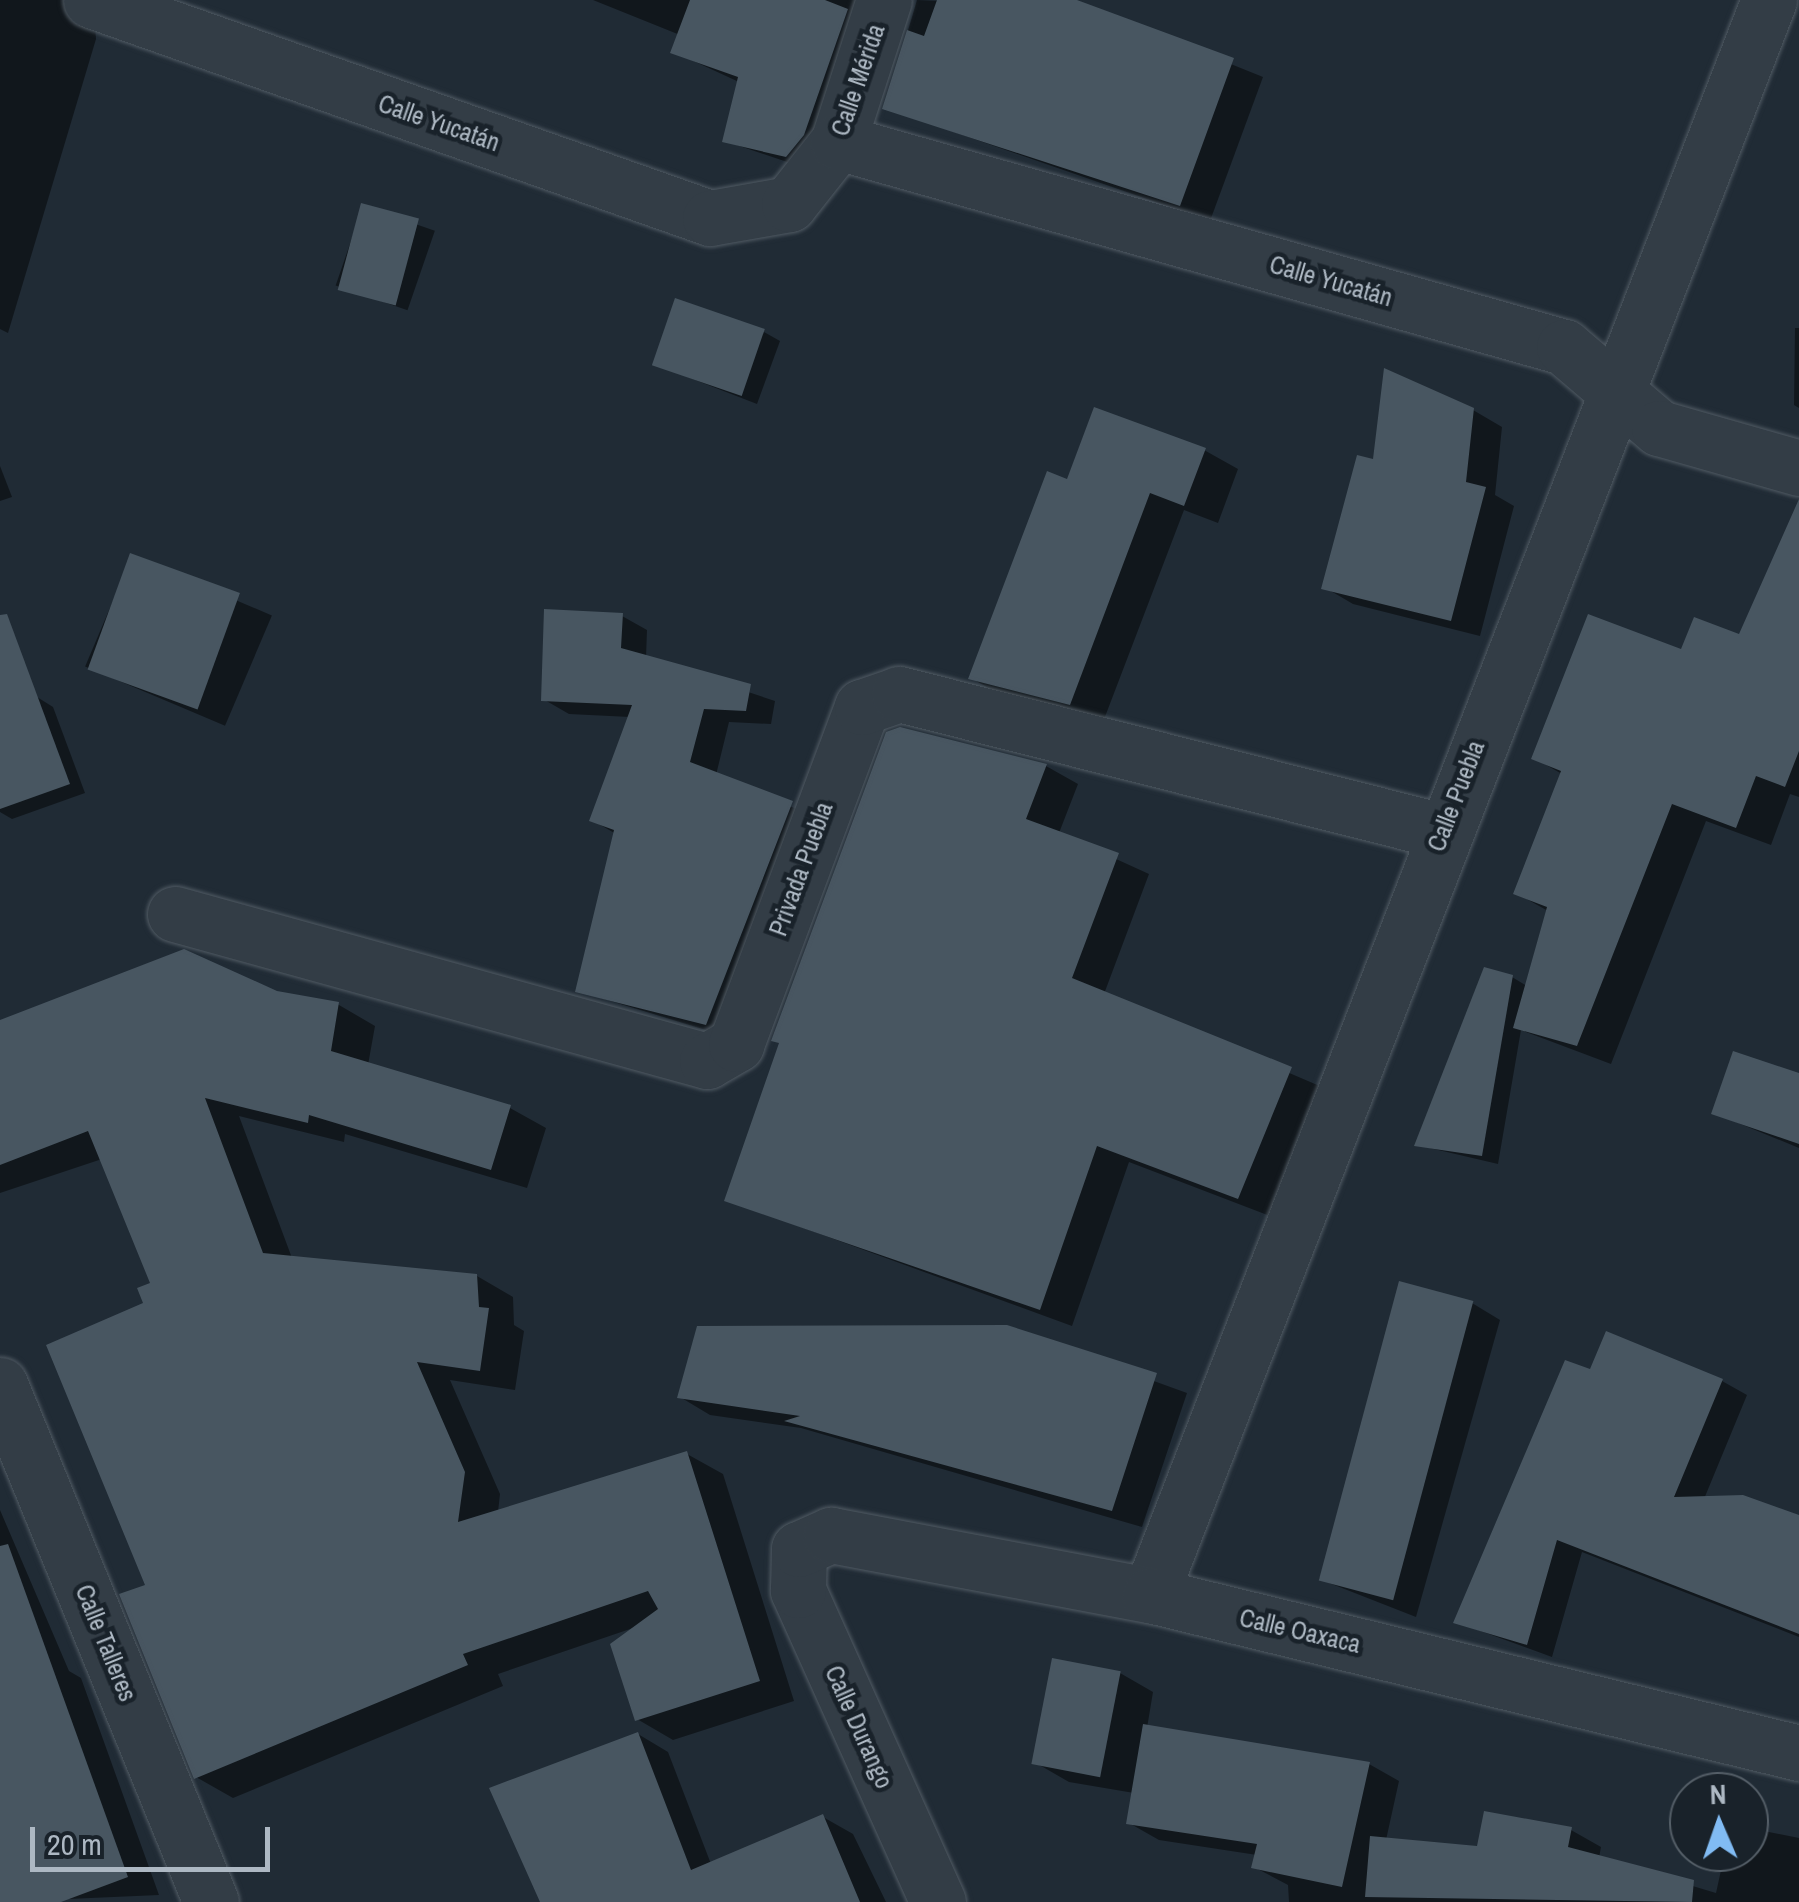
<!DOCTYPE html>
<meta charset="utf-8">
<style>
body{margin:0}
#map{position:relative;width:1799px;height:1902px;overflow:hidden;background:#202b35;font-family:"Archivo Narrow",sans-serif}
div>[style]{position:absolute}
.shadow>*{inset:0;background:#0007;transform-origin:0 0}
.building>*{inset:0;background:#485661;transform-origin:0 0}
.roads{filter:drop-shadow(0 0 2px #515b64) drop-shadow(0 0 2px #515b64)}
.minor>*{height:55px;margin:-27.5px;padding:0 27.5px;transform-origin:27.5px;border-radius:27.5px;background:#333d46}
span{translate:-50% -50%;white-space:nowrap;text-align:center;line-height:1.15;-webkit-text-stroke:9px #19222a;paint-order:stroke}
.street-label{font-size:25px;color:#adb8c3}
.north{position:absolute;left:1669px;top:1772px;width:100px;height:100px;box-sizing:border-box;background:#19222a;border:2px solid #545e67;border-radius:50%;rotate:358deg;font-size:28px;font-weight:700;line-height:40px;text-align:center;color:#adb8c3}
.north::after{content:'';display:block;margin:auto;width:35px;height:45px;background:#81bbf3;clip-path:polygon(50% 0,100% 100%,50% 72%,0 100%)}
.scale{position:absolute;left:30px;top:1827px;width:240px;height:45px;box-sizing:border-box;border:5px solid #adb8c3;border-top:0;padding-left:12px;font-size:30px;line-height:35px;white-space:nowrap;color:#adb8c3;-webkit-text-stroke:8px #19222a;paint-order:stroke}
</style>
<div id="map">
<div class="shadow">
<div style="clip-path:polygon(0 0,93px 0,96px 39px,8px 333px,0 329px)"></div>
<div style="clip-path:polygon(593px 0,891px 0,817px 172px,725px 141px,739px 82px,674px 52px,680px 35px)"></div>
<div style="clip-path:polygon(917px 0,1092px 8px,1263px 77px,1210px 221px,885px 108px)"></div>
<div style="left:363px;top:206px;width:76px;height:84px;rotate:19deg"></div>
<div style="clip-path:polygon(1795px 328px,1799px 328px,1799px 408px,1794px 405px)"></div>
<div style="clip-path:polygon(764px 332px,780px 341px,757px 404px,654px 364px)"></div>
<div style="clip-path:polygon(1473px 410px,1502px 427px,1495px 495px,1514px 506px,1480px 636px,1353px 604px,1324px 587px,1375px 462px)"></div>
<div style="clip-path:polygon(1204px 450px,1238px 469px,1218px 523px,1184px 510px,1103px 722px,1004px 697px,971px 678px,1069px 482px)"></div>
<div style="clip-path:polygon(0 466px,12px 497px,0 501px)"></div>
<div style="clip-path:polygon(1799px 553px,1799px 797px,1790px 794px,1771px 845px,1706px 821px,1611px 1064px,1521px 1030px,1498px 1164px,1417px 1145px,1512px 977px,1527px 986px,1548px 911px,1516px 893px,1562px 774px,1534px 758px,1683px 652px,1741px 637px)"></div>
<div style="left:132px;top:556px;width:152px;height:120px;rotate:23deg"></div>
<div style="clip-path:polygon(622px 616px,647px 630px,646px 658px,775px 701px,771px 724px,729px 722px,716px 775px,818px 818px,732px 1038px,578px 991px,616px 834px,592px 820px,630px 717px,569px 714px,543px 699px)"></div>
<div style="clip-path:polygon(37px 697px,53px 707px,85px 793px,12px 819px,0 812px,0 710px)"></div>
<div style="clip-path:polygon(1046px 766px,1078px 784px,1059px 833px,1149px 874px,1104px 994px,1322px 1087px,1270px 1216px,1129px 1162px,1072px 1326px,727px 1200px)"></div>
<div style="clip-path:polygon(276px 993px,339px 1005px,375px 1026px,368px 1065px,510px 1108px,546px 1128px,527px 1188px,345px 1134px,344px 1142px,239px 1116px,292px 1258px,477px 1276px,513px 1297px,514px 1325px,524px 1331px,515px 1390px,450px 1380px,500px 1494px,498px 1512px,687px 1454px,723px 1474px,794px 1701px,673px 1740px,637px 1719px,636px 1627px,498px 1674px,503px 1686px,233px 1798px,196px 1777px,146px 1304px,154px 1284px,102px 1159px,0 1193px,0 1023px)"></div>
<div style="clip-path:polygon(1799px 1075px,1799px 1148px,1714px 1113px)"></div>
<div style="clip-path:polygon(1472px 1303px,1500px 1320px,1416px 1617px,1319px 1579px)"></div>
<div style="clip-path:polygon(1007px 1328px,1187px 1393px,1142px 1527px,801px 1428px,710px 1415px,680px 1397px)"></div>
<div style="clip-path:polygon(1592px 1372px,1722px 1381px,1747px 1395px,1704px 1499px,1799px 1517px,1799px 1637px,1582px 1552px,1552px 1657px,1456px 1622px)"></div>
<div style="clip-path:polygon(0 1510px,69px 1671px,81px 1678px,159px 1895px,0 1902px)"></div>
<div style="clip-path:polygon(1120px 1673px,1153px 1692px,1147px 1728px,1369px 1764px,1399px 1781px,1386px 1840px,1479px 1849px,1571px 1830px,1601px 1847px,1599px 1858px,1716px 1893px,1725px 1852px,1749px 1852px,1749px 1828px,1799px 1838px,1799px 1902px,1289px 1902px,1288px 1885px,1254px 1867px,1257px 1855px,1159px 1840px,1129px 1823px,1134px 1793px,1069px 1782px,1036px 1763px)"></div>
<div style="clip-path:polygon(638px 1734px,668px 1752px,711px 1864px,823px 1817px,853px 1834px,886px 1902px,543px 1902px)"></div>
</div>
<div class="building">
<div style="clip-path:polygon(690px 0,825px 0,848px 9px,804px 135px,786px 157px,722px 142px,738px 77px,670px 53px)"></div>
<div style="clip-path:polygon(937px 0,1077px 0,1234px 58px,1180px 206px,882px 109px,907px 30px,924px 36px)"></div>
<div style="left:361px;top:203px;width:60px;height:90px;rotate:15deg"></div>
<div style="left:675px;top:298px;width:95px;height:71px;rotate:19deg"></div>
<div style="clip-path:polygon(1384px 368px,1474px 408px,1466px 482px,1486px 487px,1451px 621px,1321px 589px,1357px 455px,1373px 459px)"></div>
<div style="clip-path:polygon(1094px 407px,1206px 448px,1184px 506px,1150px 493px,1070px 705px,968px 679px,1047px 471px,1067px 479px)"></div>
<div style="clip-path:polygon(1799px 499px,1799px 751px,1785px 787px,1756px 776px,1736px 828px,1672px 804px,1577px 1046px,1513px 1028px,1547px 907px,1513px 894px,1561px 771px,1531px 759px,1588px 614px,1681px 649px,1694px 617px,1739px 634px)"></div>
<div style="left:130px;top:553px;width:117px;height:124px;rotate:20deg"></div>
<div style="clip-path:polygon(544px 609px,623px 613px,621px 648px,751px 684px,746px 711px,704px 709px,690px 762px,793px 801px,706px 1025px,575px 992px,614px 830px,589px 821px,632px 705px,541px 701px)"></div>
<div style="clip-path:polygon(7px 614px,70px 784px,0 809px,0 615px)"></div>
<div style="clip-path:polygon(900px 727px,1047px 764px,1026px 819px,1119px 853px,1072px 978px,1292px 1067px,1238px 1199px,1097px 1146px,1040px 1310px,724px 1201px,779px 1043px,771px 1041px,886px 732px)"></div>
<div style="clip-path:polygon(184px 949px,277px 991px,339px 1002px,331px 1051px,511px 1105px,491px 1170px,309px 1115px,308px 1123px,205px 1098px,263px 1253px,477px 1274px,479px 1307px,489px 1308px,480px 1371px,417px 1362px,465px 1472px,458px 1522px,687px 1451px,760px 1681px,635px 1721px,610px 1644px,658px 1609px,648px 1591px,463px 1654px,468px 1665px,194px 1779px,119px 1594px,145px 1585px,46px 1345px,143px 1303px,137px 1288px,150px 1283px,88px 1131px,0 1165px,0 1020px)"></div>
<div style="clip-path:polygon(1484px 967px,1513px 975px,1482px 1156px,1414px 1146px)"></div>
<div style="clip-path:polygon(1733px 1051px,1799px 1073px,1799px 1144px,1711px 1114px)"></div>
<div style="left:1399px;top:1281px;width:77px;height:310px;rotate:15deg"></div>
<div style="clip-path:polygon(1007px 1325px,1157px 1373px,1112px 1511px,784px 1421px,800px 1416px,677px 1398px,697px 1326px)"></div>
<div style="clip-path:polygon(1606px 1331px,1723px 1379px,1674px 1497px,1743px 1495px,1799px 1515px,1799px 1634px,1557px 1540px,1527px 1645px,1453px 1623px,1565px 1360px,1590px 1369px)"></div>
<div style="clip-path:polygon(8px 1544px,128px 1877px,61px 1902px,0 1902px,0 1546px)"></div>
<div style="left:1052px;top:1658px;width:70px;height:108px;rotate:11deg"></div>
<div style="clip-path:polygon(1143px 1724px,1370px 1762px,1342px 1887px,1251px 1868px,1257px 1844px,1126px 1824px)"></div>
<div style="clip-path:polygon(638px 1732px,691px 1870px,823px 1814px,860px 1902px,540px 1902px,489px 1788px)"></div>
<div style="clip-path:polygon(1484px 1811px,1572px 1827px,1568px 1847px,1694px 1880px,1692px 1902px,1365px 1897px,1370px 1836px,1477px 1846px)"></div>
</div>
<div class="roads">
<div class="minor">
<div style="left:91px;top:0;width:656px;rotate:19.4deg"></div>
<div style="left:710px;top:218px;width:80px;rotate:-10deg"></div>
<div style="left:789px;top:204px;width:79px;rotate:-51.7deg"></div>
<div style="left:838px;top:142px;width:149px;rotate:-72.1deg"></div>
<div style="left:838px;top:142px;width:754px;rotate:15.77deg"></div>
<div style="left:1564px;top:347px;width:125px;rotate:40.5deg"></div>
<div style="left:1659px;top:428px;width:146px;rotate:15.9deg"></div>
<div style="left:175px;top:914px;width:552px;rotate:15.45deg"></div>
<div style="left:707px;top:1061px;width:34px;rotate:-30deg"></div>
<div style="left:736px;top:1044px;width:360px;rotate:-69.5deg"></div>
<div style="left:862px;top:707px;width:39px;rotate:-19deg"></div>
<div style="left:899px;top:694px;width:560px;rotate:14.16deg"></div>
<div style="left:0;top:1385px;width:558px;rotate:67.8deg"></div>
<div style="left:1150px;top:1595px;width:1711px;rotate:-68.79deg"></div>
<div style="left:938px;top:1902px;width:342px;rotate:-114.2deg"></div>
<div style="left:798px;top:1590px;width:41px;rotate:-88.6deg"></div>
<div style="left:799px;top:1549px;width:35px;rotate:-24deg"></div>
<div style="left:831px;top:1535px;width:325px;rotate:10.7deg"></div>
<div style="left:1150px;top:1595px;width:668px;rotate:13.68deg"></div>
</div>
</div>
<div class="street-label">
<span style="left:858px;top:80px;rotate:-71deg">Calle Mérida</span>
<span style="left:439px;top:123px;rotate:19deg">Calle Yucatán</span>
<span style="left:1331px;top:281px;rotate:16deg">Calle Yucatán</span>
<span style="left:1456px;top:796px;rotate:-69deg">Calle Puebla</span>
<span style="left:801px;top:869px;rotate:-70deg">Privada Puebla</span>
<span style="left:1300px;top:1631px;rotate:13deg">Calle Oaxaca</span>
<span style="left:106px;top:1643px;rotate:68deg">Calle Talleres</span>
<span style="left:859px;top:1727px;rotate:66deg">Calle Durango</span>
</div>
<div class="north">N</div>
<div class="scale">20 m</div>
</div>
